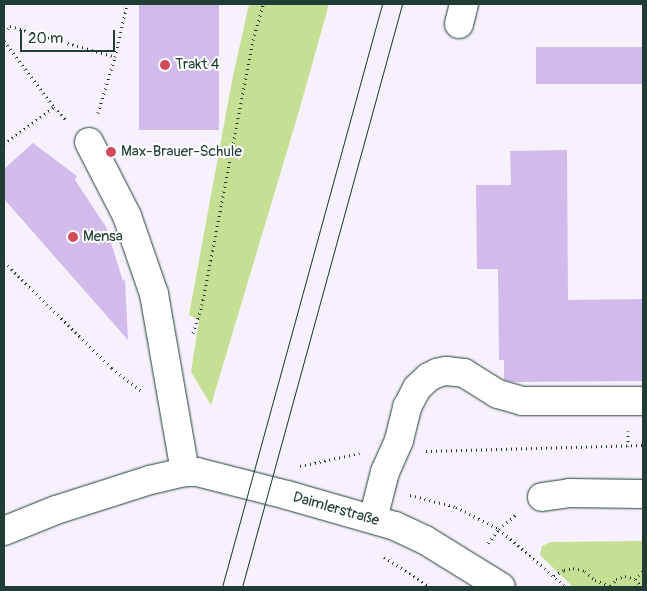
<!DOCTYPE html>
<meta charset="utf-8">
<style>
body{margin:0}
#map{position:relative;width:647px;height:591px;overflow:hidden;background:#f6f1fb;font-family:Pangolin,sans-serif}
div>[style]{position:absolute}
.green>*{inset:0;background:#c5df95}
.building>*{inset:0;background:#d1bbea;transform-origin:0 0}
.path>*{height:3px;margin-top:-1.5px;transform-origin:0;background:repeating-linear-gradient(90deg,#1f3d34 0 1px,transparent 0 5px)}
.roads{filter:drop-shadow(0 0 1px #1f3d34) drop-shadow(0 0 1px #1f3d34)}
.minor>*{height:28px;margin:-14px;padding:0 14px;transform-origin:14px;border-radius:14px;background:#fff}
.tram>*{height:1px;margin:-0.5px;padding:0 0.5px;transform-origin:0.5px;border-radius:0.5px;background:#1f3d34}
.dots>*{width:14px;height:14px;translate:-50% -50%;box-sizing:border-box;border:2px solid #fff;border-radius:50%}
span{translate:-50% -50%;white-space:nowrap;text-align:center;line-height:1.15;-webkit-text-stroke:4px #fff;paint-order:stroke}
.poi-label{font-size:15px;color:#1f3d34}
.left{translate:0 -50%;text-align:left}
.street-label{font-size:15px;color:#1f3d34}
.frame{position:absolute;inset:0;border:5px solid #1f3d34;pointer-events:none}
.scale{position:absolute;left:20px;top:30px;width:95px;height:22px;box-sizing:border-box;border:2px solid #1f3d34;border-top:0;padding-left:6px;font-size:15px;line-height:18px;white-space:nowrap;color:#1f3d34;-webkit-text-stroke:4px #fff;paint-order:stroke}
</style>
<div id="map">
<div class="green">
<div style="clip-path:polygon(249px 4px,329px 4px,299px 111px,211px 405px,191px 372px,199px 320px,189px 315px,232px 81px)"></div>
<div style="clip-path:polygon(643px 541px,643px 587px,573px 587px,540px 555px,542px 546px,551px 542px)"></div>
</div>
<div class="building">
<div style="left:139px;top:4px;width:80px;height:126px"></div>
<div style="left:643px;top:47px;width:37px;height:107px;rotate:90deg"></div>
<div style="clip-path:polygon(33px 143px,77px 176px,75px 180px,106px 227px,123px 281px,125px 279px,128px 340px,4px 199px,4px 169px)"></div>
<div style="clip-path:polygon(567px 150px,568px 300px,643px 299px,643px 381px,512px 382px,504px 380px,504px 360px,499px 360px,498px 269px,477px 269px,476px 185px,511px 185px,510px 151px)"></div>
</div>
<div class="path">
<div style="left:4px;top:32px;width:8px;rotate:-45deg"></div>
<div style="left:10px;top:26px;width:109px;rotate:16.4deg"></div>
<div style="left:4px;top:41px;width:83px;rotate:52.9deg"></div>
<div style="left:54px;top:107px;width:19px;rotate:47deg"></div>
<div style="left:98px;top:113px;width:59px;rotate:-73.1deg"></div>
<div style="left:115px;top:57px;width:54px;rotate:-77.2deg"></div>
<div style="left:4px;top:144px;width:62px;rotate:-36.5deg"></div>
<div style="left:4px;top:262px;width:151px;rotate:44.5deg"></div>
<div style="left:112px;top:368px;width:36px;rotate:38deg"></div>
<div style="left:193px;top:333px;width:29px;rotate:-72deg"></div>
<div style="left:202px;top:305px;width:270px;rotate:-79.1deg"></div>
<div style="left:253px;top:40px;width:37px;rotate:-74deg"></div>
<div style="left:628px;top:431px;width:15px;rotate:90deg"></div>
<div style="left:426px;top:451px;width:217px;rotate:-1.6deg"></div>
<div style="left:300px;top:466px;width:61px;rotate:-12.2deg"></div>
<div style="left:410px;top:495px;width:48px;rotate:14.6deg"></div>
<div style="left:456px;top:507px;width:48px;rotate:27.1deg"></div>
<div style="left:499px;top:529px;width:89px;rotate:40.9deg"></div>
<div style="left:488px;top:543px;width:18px;rotate:-52deg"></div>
<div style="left:499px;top:529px;width:23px;rotate:-40deg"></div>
<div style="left:384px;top:557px;width:56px;rotate:32.6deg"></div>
<div style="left:554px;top:576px;width:12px;rotate:-31deg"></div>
<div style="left:564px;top:570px;width:9px;rotate:-13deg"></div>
<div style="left:573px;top:568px;width:12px;rotate:14deg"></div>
<div style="left:585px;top:571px;width:13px;rotate:42deg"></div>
<div style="left:595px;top:580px;width:17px;rotate:21deg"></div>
<div style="left:635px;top:579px;width:11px;rotate:-45deg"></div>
<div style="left:611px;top:586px;width:9px;rotate:-54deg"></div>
<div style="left:616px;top:579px;width:9px;rotate:-18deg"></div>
<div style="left:625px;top:576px;width:10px;rotate:17deg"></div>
<div style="left:635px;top:579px;width:11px;rotate:49deg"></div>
</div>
<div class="roads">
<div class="minor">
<div style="left:459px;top:24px;width:21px;rotate:-76deg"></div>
<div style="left:89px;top:142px;width:83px;rotate:62.8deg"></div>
<div style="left:127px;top:216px;width:83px;rotate:70.9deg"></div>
<div style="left:154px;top:294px;width:181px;rotate:80.1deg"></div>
<div style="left:542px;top:497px;width:27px;rotate:-8deg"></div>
<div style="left:569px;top:493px;width:74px;rotate:0.8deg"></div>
<div style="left:373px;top:519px;width:49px;rotate:-75.7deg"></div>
<div style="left:385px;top:472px;width:35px;rotate:-66deg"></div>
<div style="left:399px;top:440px;width:34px;rotate:-76deg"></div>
<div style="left:407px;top:407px;width:21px;rotate:-62deg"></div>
<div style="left:417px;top:388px;width:16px;rotate:-43deg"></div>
<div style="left:429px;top:377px;width:9px;rotate:-27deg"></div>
<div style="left:437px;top:373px;width:9px;rotate:-13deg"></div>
<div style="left:446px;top:371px;width:18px;rotate:6deg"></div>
<div style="left:464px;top:373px;width:40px;rotate:32deg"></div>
<div style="left:498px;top:394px;width:25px;rotate:16deg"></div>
<div style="left:522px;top:401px;width:121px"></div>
<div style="left:4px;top:531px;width:56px;rotate:-22deg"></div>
<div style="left:56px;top:510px;width:99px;rotate:-17.7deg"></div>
<div style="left:150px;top:480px;width:36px;rotate:-13deg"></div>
<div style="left:185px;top:472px;width:12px"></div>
<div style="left:197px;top:472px;width:93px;rotate:14.3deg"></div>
<div style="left:287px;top:495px;width:112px;rotate:16deg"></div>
<div style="left:395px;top:526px;width:33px;rotate:25deg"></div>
<div style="left:425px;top:540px;width:89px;rotate:31.7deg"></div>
</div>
</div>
<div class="tram">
<div style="left:222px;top:587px;width:605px;rotate:-74.65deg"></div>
<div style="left:242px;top:587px;width:605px;rotate:-74.65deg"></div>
</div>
<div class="dots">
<div style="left:165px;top:65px;background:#d1495b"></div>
<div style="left:111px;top:152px;background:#d1495b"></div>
<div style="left:73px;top:237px;background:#d1495b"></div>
</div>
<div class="poi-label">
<span class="left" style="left:175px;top:65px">Trakt 4</span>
<span class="left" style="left:121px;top:152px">Max-Brauer-Schule</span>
<span class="left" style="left:83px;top:237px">Mensa</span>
</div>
<div class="street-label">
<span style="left:336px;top:509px;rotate:16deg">Daimlerstraße</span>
</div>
<div class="frame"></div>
<div class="scale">20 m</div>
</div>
